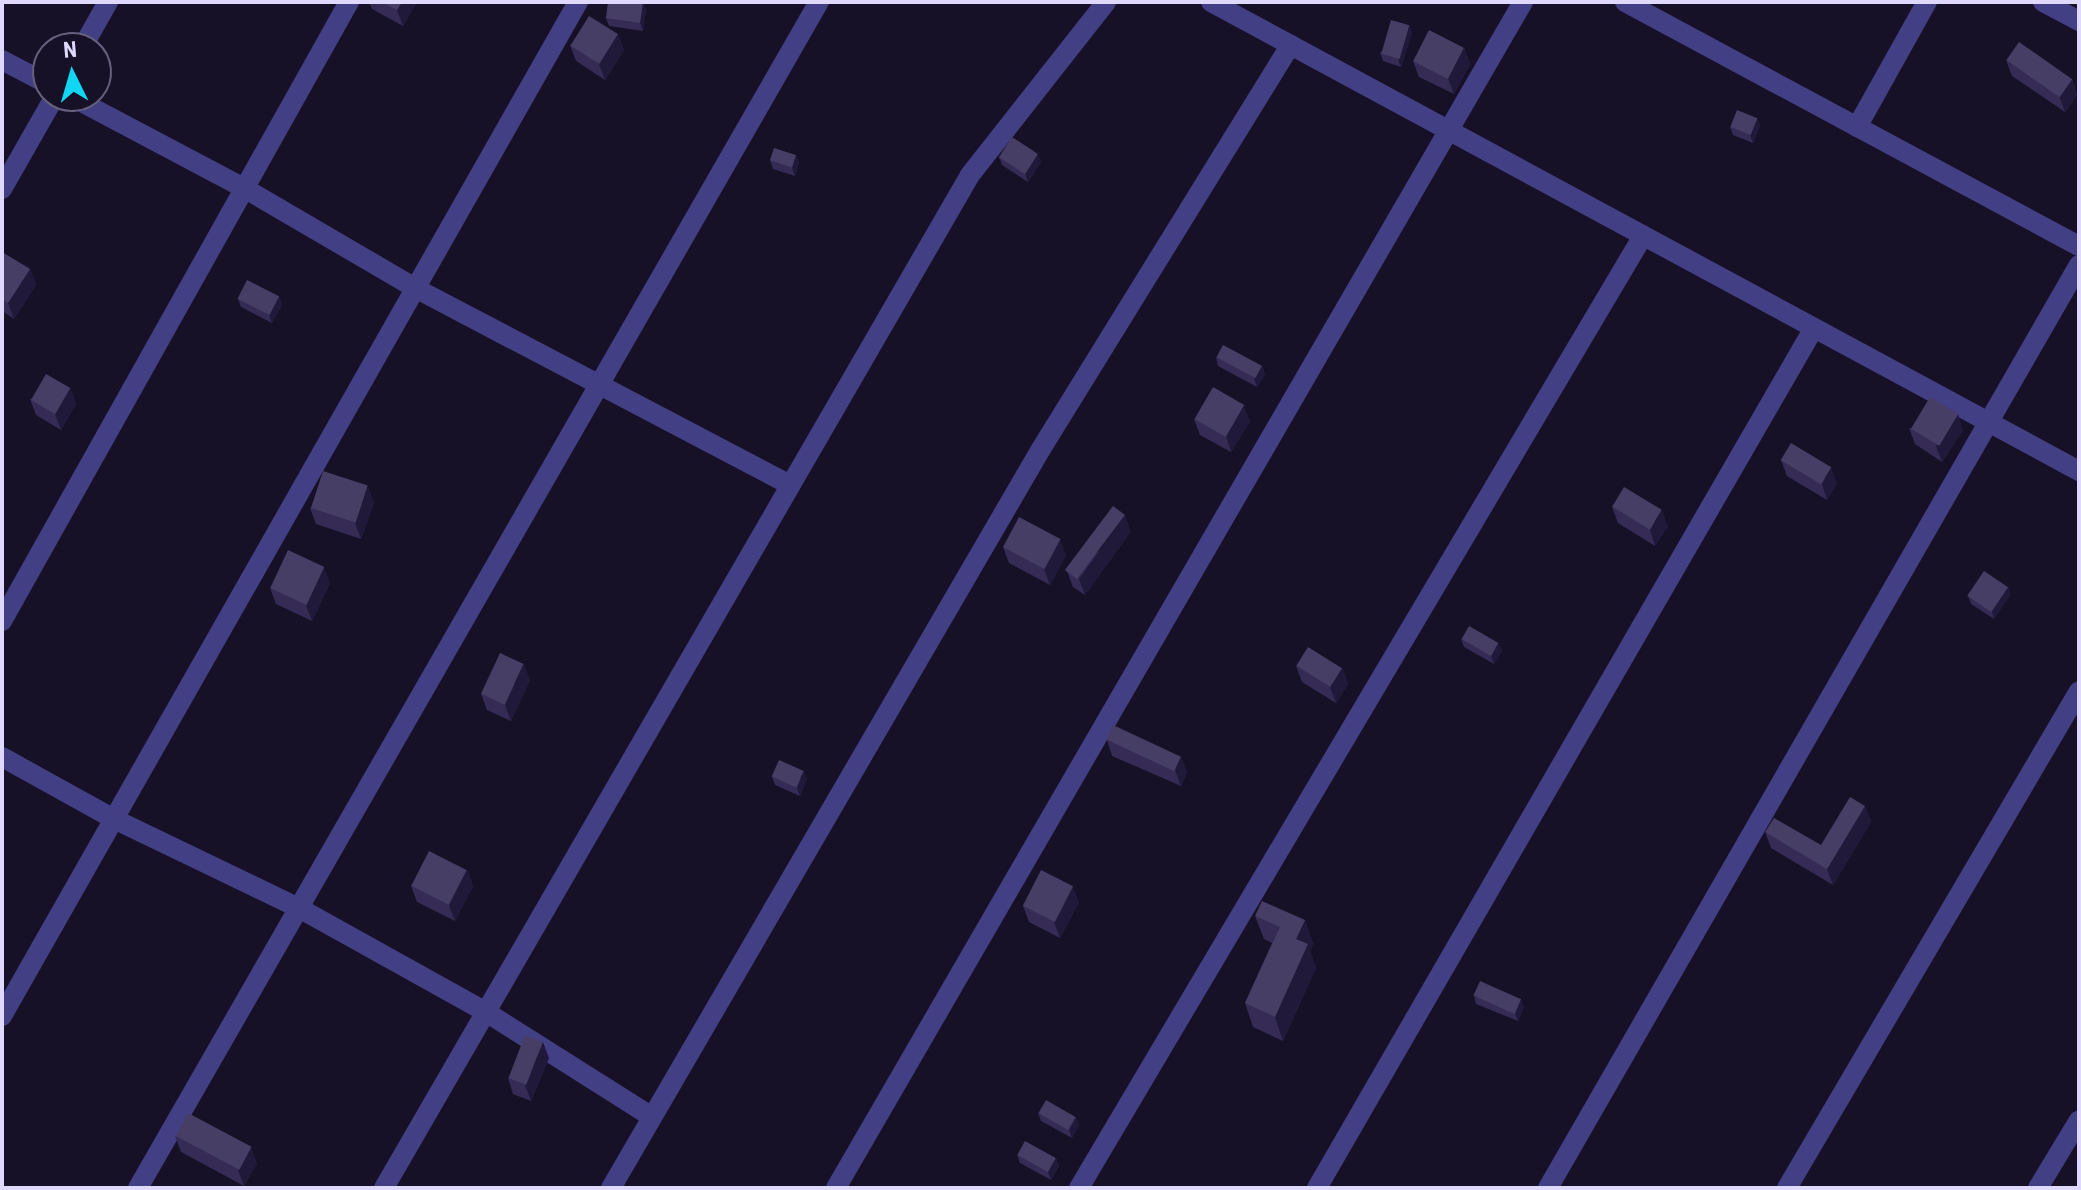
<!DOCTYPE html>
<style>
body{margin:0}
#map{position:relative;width:2081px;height:1190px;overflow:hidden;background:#161127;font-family:"Roboto Condensed",sans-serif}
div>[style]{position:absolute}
.street>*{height:20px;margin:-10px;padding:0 10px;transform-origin:10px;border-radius:10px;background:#433f84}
.wall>*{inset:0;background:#352b54}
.shaded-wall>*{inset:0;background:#21193a}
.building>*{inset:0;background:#473e66;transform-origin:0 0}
span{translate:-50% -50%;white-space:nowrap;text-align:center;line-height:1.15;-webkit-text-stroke:7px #161127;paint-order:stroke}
.frame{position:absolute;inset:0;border:4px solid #dfdafd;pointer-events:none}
.north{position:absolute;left:32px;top:32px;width:80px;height:80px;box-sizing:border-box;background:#161127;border:2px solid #66617d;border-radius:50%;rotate:355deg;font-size:22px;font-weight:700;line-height:32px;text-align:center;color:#dfdafd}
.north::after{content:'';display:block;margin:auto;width:28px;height:36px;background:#10d6f3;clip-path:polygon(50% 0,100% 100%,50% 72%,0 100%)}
</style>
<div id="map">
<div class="street">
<div style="left:1211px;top:2px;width:987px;rotate:28.38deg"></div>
<div style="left:1625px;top:2px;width:515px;rotate:28.26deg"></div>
<div style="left:2043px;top:2px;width:41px;rotate:27.8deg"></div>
<div style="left:82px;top:48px;width:53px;rotate:-60.5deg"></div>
<div style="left:2px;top:60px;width:52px;rotate:27.6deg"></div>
<div style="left:70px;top:96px;width:197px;rotate:27.9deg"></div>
<div style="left:244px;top:188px;width:198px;rotate:30.3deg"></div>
<div style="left:415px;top:288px;width:424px;rotate:27.7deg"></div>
<div style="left:1857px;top:127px;width:143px;rotate:-60.8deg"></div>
<div style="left:2px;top:189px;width:107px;rotate:-60.3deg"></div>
<div style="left:2px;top:621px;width:710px;rotate:-60.73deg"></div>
<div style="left:2px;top:757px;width:128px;rotate:29deg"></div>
<div style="left:114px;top:819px;width:205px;rotate:25.7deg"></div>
<div style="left:299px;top:908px;width:214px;rotate:29.1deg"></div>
<div style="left:486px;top:1012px;width:196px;rotate:32.3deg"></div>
<div style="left:2px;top:1016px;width:1166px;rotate:-60.4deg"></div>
<div style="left:138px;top:1188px;width:1368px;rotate:-60.14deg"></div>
<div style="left:384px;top:1188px;width:1170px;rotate:-59.95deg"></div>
<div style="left:970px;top:175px;width:220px;rotate:-51.8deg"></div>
<div style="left:611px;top:1188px;width:855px;rotate:-59.81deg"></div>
<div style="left:1041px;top:449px;width:475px;rotate:-58.3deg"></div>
<div style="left:836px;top:1188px;width:1371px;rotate:-59.92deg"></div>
<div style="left:1079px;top:1188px;width:1107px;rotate:-59.36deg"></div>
<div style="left:1317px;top:1188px;width:993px;rotate:-59.98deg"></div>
<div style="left:1548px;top:1188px;width:1065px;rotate:-60.09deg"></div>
<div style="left:1787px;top:1188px;width:576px;rotate:-59.56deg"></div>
<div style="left:2038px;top:1188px;width:79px;rotate:-58.9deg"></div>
</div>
<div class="wall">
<div style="clip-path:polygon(369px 2px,417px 2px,403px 26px,372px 9px)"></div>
<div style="clip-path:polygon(646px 10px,643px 31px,609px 26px,606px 18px)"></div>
<div style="clip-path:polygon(1409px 25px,1412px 33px,1401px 67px,1383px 61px,1380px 53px)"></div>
<div style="clip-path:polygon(618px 34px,624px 50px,605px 80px,576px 61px,570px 45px)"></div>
<div style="clip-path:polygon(1464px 48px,1470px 64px,1454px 94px,1419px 77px,1413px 61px)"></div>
<div style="clip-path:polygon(2006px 60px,2072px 79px,2077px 95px,2065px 112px,2012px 76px)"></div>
<div style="clip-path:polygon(1757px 118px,1760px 126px,1753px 143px,1733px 135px,1730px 127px)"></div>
<div style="clip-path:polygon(796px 155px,799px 163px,795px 176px,773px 169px,770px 160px)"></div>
<div style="clip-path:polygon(999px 157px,1041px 162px,1028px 182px,1002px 165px)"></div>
<div style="clip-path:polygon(2px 252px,30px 269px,36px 285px,14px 319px,2px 311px)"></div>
<div style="clip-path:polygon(279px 296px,282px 305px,272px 323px,241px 307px,238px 299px)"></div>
<div style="clip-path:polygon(1216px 357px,1262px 366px,1265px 374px,1257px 387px,1218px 366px)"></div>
<div style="clip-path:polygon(70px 388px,76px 404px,61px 430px,36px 415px,30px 399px)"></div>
<div style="clip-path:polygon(1194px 419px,1250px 421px,1231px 452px,1200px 435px)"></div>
<div style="clip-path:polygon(1909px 428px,1963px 430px,1942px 462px,1915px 444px)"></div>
<div style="clip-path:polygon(1781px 460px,1837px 483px,1827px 500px,1787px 476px)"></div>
<div style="clip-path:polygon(374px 502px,361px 539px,316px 524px,310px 508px)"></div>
<div style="clip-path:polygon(1612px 507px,1668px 526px,1655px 546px,1618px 523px)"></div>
<div style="clip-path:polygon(1131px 531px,1085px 595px,1073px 587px,1067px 571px)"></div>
<div style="clip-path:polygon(1003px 547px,1066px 555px,1050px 585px,1009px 563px)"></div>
<div style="clip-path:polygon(330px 583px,312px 621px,276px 604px,270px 588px)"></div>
<div style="clip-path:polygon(2008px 587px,2010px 595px,1994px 619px,1971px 604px,1968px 596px)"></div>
<div style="clip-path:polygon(1461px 639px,1502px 651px,1494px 664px,1464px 647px)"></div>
<div style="clip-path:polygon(1296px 666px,1342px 668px,1348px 684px,1336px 703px,1302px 682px)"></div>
<div style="clip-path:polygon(530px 680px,511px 721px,487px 710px,481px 694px)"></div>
<div style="clip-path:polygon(1107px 740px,1187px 772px,1181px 786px,1112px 756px)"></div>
<div style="clip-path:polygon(772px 777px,807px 779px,800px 796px,775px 785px)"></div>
<div style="clip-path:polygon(1865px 806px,1871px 822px,1833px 885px,1771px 848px,1765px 832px,1821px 845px)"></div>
<div style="clip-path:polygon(467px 870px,473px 886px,455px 921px,417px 902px,411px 886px)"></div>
<div style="clip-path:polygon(1079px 902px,1060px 938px,1029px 922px,1023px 906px)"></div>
<div style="clip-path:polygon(1255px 916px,1305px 920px,1313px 944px,1310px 951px,1316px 968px,1283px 1041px,1253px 1027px,1245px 1003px,1272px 943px,1264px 939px)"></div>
<div style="clip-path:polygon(1474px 996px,1524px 1007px,1518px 1021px,1476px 1004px)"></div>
<div style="clip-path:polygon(549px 1058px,531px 1101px,513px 1094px,508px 1078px)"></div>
<div style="clip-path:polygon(1038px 1113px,1076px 1117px,1079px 1125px,1072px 1138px,1041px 1121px)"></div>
<div style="clip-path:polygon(175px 1136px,257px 1163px,244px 1186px,181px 1152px)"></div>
<div style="clip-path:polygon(1017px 1155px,1056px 1158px,1059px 1166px,1051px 1180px,1020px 1163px)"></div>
</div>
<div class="shaded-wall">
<div style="clip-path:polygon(402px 2px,417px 2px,403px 26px,397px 10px)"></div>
<div style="clip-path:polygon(643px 2px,646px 10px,643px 31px,640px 23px)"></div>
<div style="clip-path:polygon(1409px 25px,1412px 33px,1401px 67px,1398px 59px)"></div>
<div style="clip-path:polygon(618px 34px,624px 50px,605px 80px,599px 64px)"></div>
<div style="clip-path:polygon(1464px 48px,1470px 64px,1454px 94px,1448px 78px)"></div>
<div style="clip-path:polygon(2072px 79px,2077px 95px,2065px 112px,2059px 96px)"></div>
<div style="clip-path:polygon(1757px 118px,1760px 126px,1753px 143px,1750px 135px)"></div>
<div style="clip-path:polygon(1038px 154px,1041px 162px,1028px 182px,1025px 174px)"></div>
<div style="clip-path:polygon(796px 155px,799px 163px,795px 176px,792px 168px)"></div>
<div style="clip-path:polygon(30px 269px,36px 285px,14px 319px,8px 303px)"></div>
<div style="clip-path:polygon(279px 296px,282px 305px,272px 323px,269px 315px)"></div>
<div style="clip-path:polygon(1262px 366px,1265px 374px,1257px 387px,1254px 379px)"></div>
<div style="clip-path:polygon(70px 388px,76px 404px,61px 430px,55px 414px)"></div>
<div style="clip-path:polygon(1244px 405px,1250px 421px,1231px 452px,1226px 436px)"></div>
<div style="clip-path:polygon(1958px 414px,1963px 430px,1942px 462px,1936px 446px)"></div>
<div style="clip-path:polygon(1831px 467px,1837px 483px,1827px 500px,1822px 484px)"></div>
<div style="clip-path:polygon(368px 486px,374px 502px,361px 539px,355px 523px)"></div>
<div style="clip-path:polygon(1662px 510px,1668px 526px,1655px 546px,1650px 530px)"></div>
<div style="clip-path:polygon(1125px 515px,1131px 531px,1085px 595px,1079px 579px)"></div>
<div style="clip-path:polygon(1060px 539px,1066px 555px,1050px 585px,1044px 569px)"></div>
<div style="clip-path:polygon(324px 567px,330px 583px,312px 621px,306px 605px)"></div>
<div style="clip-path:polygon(2008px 587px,2010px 595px,1994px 619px,1992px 611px)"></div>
<div style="clip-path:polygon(1499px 643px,1502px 651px,1494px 664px,1491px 656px)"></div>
<div style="clip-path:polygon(524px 664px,530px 680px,511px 721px,505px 705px)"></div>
<div style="clip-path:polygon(1342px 668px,1348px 684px,1336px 703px,1330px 687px)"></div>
<div style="clip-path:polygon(1181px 756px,1187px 772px,1181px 786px,1175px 770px)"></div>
<div style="clip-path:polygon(804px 771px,807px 779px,800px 796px,797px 788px)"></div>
<div style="clip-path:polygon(1865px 806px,1871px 822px,1833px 885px,1827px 869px)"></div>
<div style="clip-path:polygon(467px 870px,473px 886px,455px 921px,449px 905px)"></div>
<div style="clip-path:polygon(1073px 886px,1079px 902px,1060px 938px,1054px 922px)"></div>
<div style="clip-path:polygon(1305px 920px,1313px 944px,1310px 951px,1316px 968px,1283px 1041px,1275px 1017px,1296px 939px)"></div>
<div style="clip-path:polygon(1521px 999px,1524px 1007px,1518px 1021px,1515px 1013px)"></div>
<div style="clip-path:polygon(543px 1042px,549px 1058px,531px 1101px,525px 1085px)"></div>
<div style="clip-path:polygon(1076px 1117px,1079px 1125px,1072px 1138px,1069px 1130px)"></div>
<div style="clip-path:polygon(251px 1147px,257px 1163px,244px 1186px,238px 1170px)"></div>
<div style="clip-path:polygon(1056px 1158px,1059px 1166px,1051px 1180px,1048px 1172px)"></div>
</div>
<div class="building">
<div style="clip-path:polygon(382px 2px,402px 2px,397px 10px)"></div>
<div style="clip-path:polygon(608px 2px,643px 2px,640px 23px,606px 18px)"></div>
<div style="left:589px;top:16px;width:34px;height:35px;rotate:32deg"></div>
<div style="left:1391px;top:20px;width:19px;height:35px;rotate:16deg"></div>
<div style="left:1429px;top:30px;width:39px;height:35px;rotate:27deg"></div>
<div style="left:2019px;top:42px;width:65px;height:22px;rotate:35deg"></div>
<div style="left:1737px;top:110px;width:22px;height:18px;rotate:22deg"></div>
<div style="left:1012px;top:137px;width:31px;height:24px;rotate:33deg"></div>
<div style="left:774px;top:148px;width:23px;height:13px;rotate:18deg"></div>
<div style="clip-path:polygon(2px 252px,30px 269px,8px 303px,2px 299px)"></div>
<div style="left:247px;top:280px;width:36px;height:21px;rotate:27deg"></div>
<div style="left:1223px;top:345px;width:44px;height:14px;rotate:28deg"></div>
<div style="left:46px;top:374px;width:28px;height:30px;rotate:30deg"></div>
<div style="left:1213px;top:387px;width:36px;height:37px;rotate:30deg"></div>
<div style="left:1930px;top:397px;width:33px;height:37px;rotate:31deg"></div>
<div style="left:1791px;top:443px;width:47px;height:20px;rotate:31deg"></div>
<div style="left:323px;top:471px;width:47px;height:39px;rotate:18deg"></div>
<div style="left:1624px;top:487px;width:44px;height:23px;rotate:31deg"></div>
<div style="left:1113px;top:506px;width:15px;height:80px;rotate:37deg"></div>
<div style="left:1019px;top:517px;width:47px;height:34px;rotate:28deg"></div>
<div style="left:288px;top:550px;width:40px;height:42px;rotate:25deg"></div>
<div style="left:1984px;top:571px;width:29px;height:30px;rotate:34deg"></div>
<div style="left:1469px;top:626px;width:34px;height:15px;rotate:30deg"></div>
<div style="left:1308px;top:647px;width:40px;height:22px;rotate:32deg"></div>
<div style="left:500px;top:653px;width:26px;height:45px;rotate:25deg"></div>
<div style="left:1113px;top:725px;width:75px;height:16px;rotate:25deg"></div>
<div style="left:779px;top:760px;width:27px;height:18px;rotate:24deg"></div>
<div style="clip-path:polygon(1850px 797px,1865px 806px,1827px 869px,1765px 832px,1774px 818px,1821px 845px)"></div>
<div style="left:429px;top:851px;width:42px;height:39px;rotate:27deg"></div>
<div style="left:1041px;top:870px;width:36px;height:40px;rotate:27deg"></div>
<div style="clip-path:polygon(1262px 901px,1305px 920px,1296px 939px,1308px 944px,1275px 1017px,1245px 1003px,1280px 927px,1255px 916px)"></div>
<div style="left:1480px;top:981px;width:45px;height:16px;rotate:24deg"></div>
<div style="left:525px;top:1035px;width:19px;height:46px;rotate:21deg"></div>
<div style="left:1046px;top:1100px;width:34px;height:15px;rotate:30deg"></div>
<div style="left:188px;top:1113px;width:72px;height:26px;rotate:28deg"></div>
<div style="left:1025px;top:1141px;width:35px;height:16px;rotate:29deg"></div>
</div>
<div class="frame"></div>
<div class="north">N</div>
</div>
